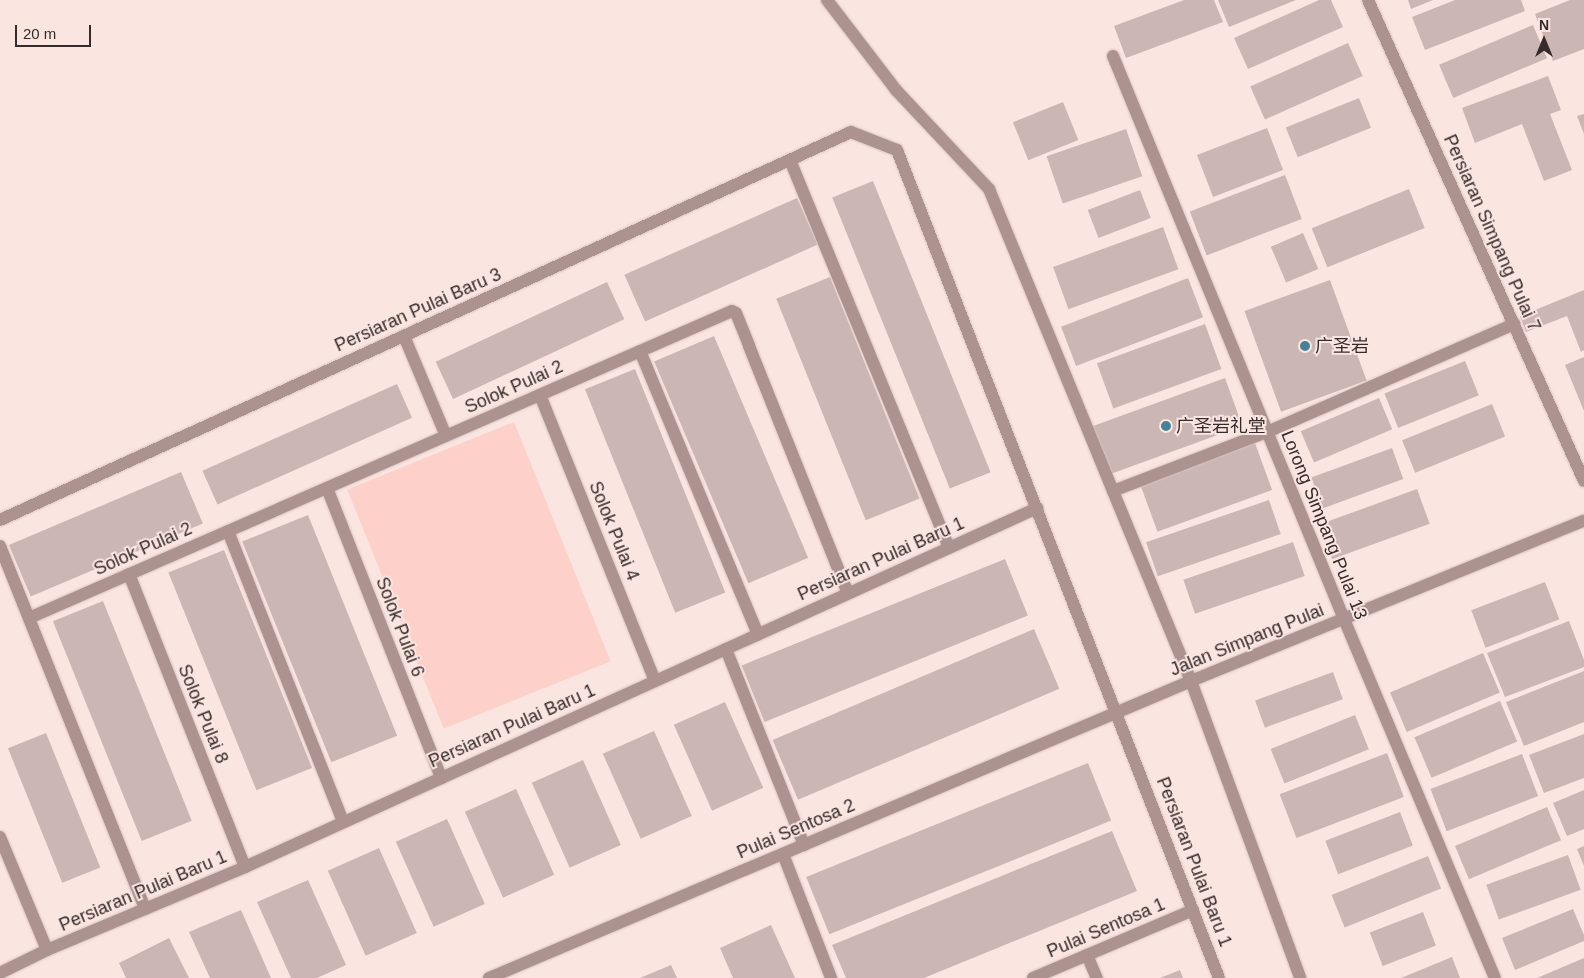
<!DOCTYPE html>
<meta charset="utf-8">
<style>
body{margin:0}
#map{position:relative;width:1584px;height:978px;overflow:hidden;background:#fbe5e1;font-family:Helvetica,"Noto Sans SC",sans-serif}
div>[style]{position:absolute}
.green>*{inset:0;background:#fed0ca;transform-origin:0 0}
.building>*{inset:0;background:#ccb6b3;transform-origin:0 0}
.roads{filter:drop-shadow(0 0 1px #d7c4c0) drop-shadow(0 0 1px #d7c4c0)}
.service>*{height:12px;margin:-6px;padding:0 6px;transform-origin:6px;border-radius:6px;background:#ac9390}
.minor>*{height:12px;margin:-6px;padding:0 6px;transform-origin:6px;border-radius:6px;background:#ac9390}
.dots>*{width:14px;height:14px;translate:-50% -50%;box-sizing:border-box;border:2px solid #fbe5e1;border-radius:50%}
span{translate:-50% -50%;white-space:nowrap;text-align:center;line-height:1.15;-webkit-text-stroke:4px #fbe5e1;paint-order:stroke}
.street-label{font-size:18px;color:#342b2a}
.poi-label{font-size:18px;color:#342b2a}
.left{translate:0 -50%;text-align:left}
.north{position:absolute;left:1519px;top:15px;width:50px;height:50px;-webkit-text-stroke:4px #fbe5e1;paint-order:stroke;rotate:0deg;font-size:14px;font-weight:700;line-height:20px;text-align:center;color:#342b2a}
.north::after{content:'';display:block;margin:auto;width:18px;height:22px;background:#342b2a;clip-path:polygon(50% 0,100% 100%,50% 72%,0 100%)}
.scale{position:absolute;left:15px;top:25px;width:76px;height:22px;box-sizing:border-box;border:2px solid #342b2a;border-top:0;padding-left:6px;font-size:15px;line-height:18px;white-space:nowrap;color:#342b2a;-webkit-text-stroke:4px #fbe5e1;paint-order:stroke}
</style>
<div id="map">
<div class="green">
<div style="left:514px;top:422px;width:258px;height:180px;rotate:68deg"></div>
</div>
<div class="building">
<div style="clip-path:polygon(1184px 0,1214px 0,1223px 22px,1126px 58px,1114px 26px)"></div>
<div style="clip-path:polygon(1218px 0,1296px 0,1229px 27px)"></div>
<div style="clip-path:polygon(1319px 0,1331px 0,1343px 27px,1248px 69px,1234px 38px)"></div>
<div style="clip-path:polygon(1408px 0,1433px 0,1411px 9px)"></div>
<div style="clip-path:polygon(1455px 0,1521px 0,1525px 11px,1425px 50px,1412px 17px)"></div>
<div style="clip-path:polygon(1570px 0,1584px 0,1584px 49px,1553px 61px,1535px 14px)"></div>
<div style="left:1533px;top:25px;width:36px;height:102px;rotate:67deg"></div>
<div style="left:1348px;top:43px;width:36px;height:107px;rotate:66deg"></div>
<div style="clip-path:polygon(1548px 76px,1561px 110px,1550px 114px,1572px 170px,1544px 181px,1522px 124px,1475px 143px,1462px 108px)"></div>
<div style="left:1359px;top:98px;width:32px;height:79px;rotate:68deg"></div>
<div style="left:1063px;top:102px;width:41px;height:54px;rotate:68deg"></div>
<div style="clip-path:polygon(1584px 114px,1584px 134px,1577px 116px)"></div>
<div style="left:1267px;top:128px;width:45px;height:75px;rotate:69deg"></div>
<div style="left:1126px;top:129px;width:50px;height:84px;rotate:71deg"></div>
<div style="left:1285px;top:175px;width:47px;height:102px;rotate:69deg"></div>
<div style="left:873px;top:181px;width:314px;height:44px;rotate:68deg"></div>
<div style="left:1409px;top:189px;width:42px;height:105px;rotate:68deg"></div>
<div style="left:1140px;top:190px;width:30px;height:56px;rotate:69deg"></div>
<div style="left:797px;top:198px;width:51px;height:189px;rotate:66deg"></div>
<div style="left:1163px;top:227px;width:45px;height:117px;rotate:70deg"></div>
<div style="left:1303px;top:233px;width:39px;height:35px;rotate:67deg"></div>
<div style="left:830px;top:277px;width:239px;height:58px;rotate:68deg"></div>
<div style="left:1188px;top:278px;width:42px;height:136px;rotate:69deg"></div>
<div style="left:1330px;top:280px;width:107px;height:91px;rotate:70deg"></div>
<div style="left:607px;top:282px;width:41px;height:189px;rotate:65deg"></div>
<div style="clip-path:polygon(1584px 290px,1584px 350px,1581px 352px,1567px 316px,1526px 332px,1520px 316px)"></div>
<div style="left:1205px;top:324px;width:48px;height:115px;rotate:70deg"></div>
<div style="left:714px;top:336px;width:241px;height:65px;rotate:67deg"></div>
<div style="clip-path:polygon(1584px 357px,1584px 411px,1565px 365px)"></div>
<div style="left:1465px;top:361px;width:37px;height:87px;rotate:68deg"></div>
<div style="left:635px;top:369px;width:241px;height:54px;rotate:68deg"></div>
<div style="left:1225px;top:378px;width:51px;height:144px;rotate:70deg"></div>
<div style="left:397px;top:384px;width:37px;height:213px;rotate:66deg"></div>
<div style="left:1379px;top:398px;width:34px;height:85px;rotate:67deg"></div>
<div style="left:1492px;top:404px;width:35px;height:97px;rotate:68deg"></div>
<div style="left:1255px;top:443px;width:50px;height:122px;rotate:70deg"></div>
<div style="left:1392px;top:448px;width:33px;height:86px;rotate:70deg"></div>
<div style="left:181px;top:472px;width:56px;height:187px;rotate:67deg"></div>
<div style="left:1417px;top:489px;width:37px;height:104px;rotate:70deg"></div>
<div style="left:1269px;top:500px;width:36px;height:130px;rotate:71deg"></div>
<div style="left:308px;top:515px;width:238px;height:71px;rotate:68deg"></div>
<div style="left:1293px;top:542px;width:36px;height:116px;rotate:71deg"></div>
<div style="left:224px;top:550px;width:235px;height:60px;rotate:68deg"></div>
<div style="left:1005px;top:559px;width:61px;height:284px;rotate:68deg"></div>
<div style="left:1545px;top:582px;width:40px;height:79px;rotate:69deg"></div>
<div style="left:103px;top:601px;width:237px;height:54px;rotate:68deg"></div>
<div style="clip-path:polygon(1569px 621px,1584px 660px,1584px 667px,1505px 697px,1487px 653px)"></div>
<div style="left:1034px;top:629px;width:65px;height:284px;rotate:67deg"></div>
<div style="left:1483px;top:653px;width:43px;height:101px;rotate:67deg"></div>
<div style="clip-path:polygon(1584px 671px,1584px 722px,1524px 746px,1506px 702px)"></div>
<div style="left:1333px;top:672px;width:29px;height:83px;rotate:70deg"></div>
<div style="left:1500px;top:701px;width:44px;height:93px;rotate:67deg"></div>
<div style="left:725px;top:702px;width:94px;height:56px;rotate:66deg"></div>
<div style="left:1355px;top:715px;width:37px;height:91px;rotate:68deg"></div>
<div style="left:654px;top:731px;width:93px;height:56px;rotate:66deg"></div>
<div style="left:46px;top:733px;width:145px;height:41px;rotate:68deg"></div>
<div style="clip-path:polygon(1584px 734px,1584px 778px,1544px 793px,1529px 755px)"></div>
<div style="left:1387px;top:753px;width:47px;height:115px;rotate:69deg"></div>
<div style="left:1522px;top:754px;width:45px;height:98px;rotate:69deg"></div>
<div style="left:583px;top:760px;width:93px;height:56px;rotate:66deg"></div>
<div style="left:1088px;top:763px;width:62px;height:304px;rotate:68deg"></div>
<div style="left:516px;top:789px;width:94px;height:56px;rotate:66deg"></div>
<div style="clip-path:polygon(1584px 790px,1584px 829px,1567px 836px,1553px 803px)"></div>
<div style="left:1547px;top:807px;width:36px;height:100px;rotate:67deg"></div>
<div style="left:1400px;top:812px;width:36px;height:80px;rotate:69deg"></div>
<div style="left:447px;top:819px;width:93px;height:56px;rotate:66deg"></div>
<div style="clip-path:polygon(1112px 831px,1137px 891px,924px 978px,846px 978px,832px 945px)"></div>
<div style="clip-path:polygon(1584px 846px,1584px 866px,1577px 849px)"></div>
<div style="left:379px;top:848px;width:93px;height:56px;rotate:66deg"></div>
<div style="left:1568px;top:855px;width:37px;height:87px;rotate:70deg"></div>
<div style="left:1428px;top:856px;width:35px;height:104px;rotate:68deg"></div>
<div style="clip-path:polygon(308px 880px,346px 965px,317px 978px,291px 978px,257px 902px)"></div>
<div style="clip-path:polygon(1573px 909px,1584px 935px,1584px 941px,1515px 970px,1502px 938px)"></div>
<div style="clip-path:polygon(241px 910px,271px 978px,210px 978px,189px 932px)"></div>
<div style="left:1423px;top:912px;width:36px;height:57px;rotate:69deg"></div>
<div style="clip-path:polygon(771px 925px,795px 978px,733px 978px,720px 948px)"></div>
<div style="clip-path:polygon(169px 938px,189px 978px,126px 978px,119px 963px)"></div>
<div style="clip-path:polygon(1452px 957px,1460px 978px,1401px 978px)"></div>
<div style="clip-path:polygon(1584px 958px,1584px 978px,1537px 978px)"></div>
<div style="clip-path:polygon(671px 965px,677px 978px,640px 978px)"></div>
<div style="clip-path:polygon(1180px 970px,1183px 978px,1160px 978px)"></div>
</div>
<div class="roads">
<div class="service">
<div style="left:228px;top:531px;width:313px;rotate:68.4deg"></div>
<div style="left:1087px;top:955px;width:25px;rotate:67deg"></div>
</div>
<div class="minor">
<div style="left:827px;top:0;width:113px;rotate:52.5deg"></div>
<div style="left:896px;top:90px;width:136px;rotate:46.8deg"></div>
<div style="left:989px;top:189px;width:532px;rotate:67.68deg"></div>
<div style="left:1191px;top:681px;width:316px;rotate:69.8deg"></div>
<div style="left:1368px;top:0;width:527px;rotate:65.82deg"></div>
<div style="left:1113px;top:56px;width:609px;rotate:67.69deg"></div>
<div style="left:1344px;top:619px;width:389px;rotate:67.2deg"></div>
<div style="left:790px;top:160px;width:418px;rotate:67.7deg"></div>
<div style="left:404px;top:336px;width:108px;rotate:67.2deg"></div>
<div style="left:640px;top:351px;width:307px;rotate:67.4deg"></div>
<div style="left:540px;top:395px;width:308px;rotate:68.1deg"></div>
<div style="left:327px;top:488px;width:312px;rotate:68.5deg"></div>
<div style="left:1113px;top:491px;width:165px;rotate:-21deg"></div>
<div style="left:1267px;top:432px;width:270px;rotate:-23.6deg"></div>
<div style="left:0;top:520px;width:935px;rotate:-24.51deg"></div>
<div style="left:851px;top:132px;width:49px;rotate:21.4deg"></div>
<div style="left:897px;top:150px;width:888px;rotate:68.75deg"></div>
<div style="left:0;top:546px;width:391px;rotate:68.2deg"></div>
<div style="left:129px;top:574px;width:315px;rotate:68.4deg"></div>
<div style="left:29px;top:618px;width:767px;rotate:-23.59deg"></div>
<div style="left:732px;top:311px;width:4px;rotate:27deg"></div>
<div style="left:736px;top:313px;width:35px;rotate:68deg"></div>
<div style="left:749px;top:346px;width:266px;rotate:68.2deg"></div>
<div style="left:726px;top:649px;width:211px;rotate:68.3deg"></div>
<div style="left:0;top:837px;width:122px;rotate:67.4deg"></div>
<div style="left:783px;top:854px;width:133px;rotate:68.8deg"></div>
<div style="left:0;top:973px;width:52px;rotate:-26.1deg"></div>
<div style="left:47px;top:950px;width:215px;rotate:-22.7deg"></div>
<div style="left:245px;top:867px;width:870px;rotate:-24.38deg"></div>
<div style="left:489px;top:978px;width:762px;rotate:-22.93deg"></div>
<div style="left:1191px;top:681px;width:424px;rotate:-22.2deg"></div>
<div style="left:1033px;top:978px;width:174px;rotate:-23deg"></div>
</div>
</div>
<div class="dots">
<div style="left:1305px;top:346px;background:#448397"></div>
<div style="left:1166px;top:426px;background:#448397"></div>
</div>
<div class="street-label">
<span style="left:1492px;top:233px;rotate:66deg">Persiaran Simpang Pulai 7</span>
<span style="left:418px;top:310px;rotate:-24deg">Persiaran Pulai Baru 3</span>
<span style="left:514px;top:387px;rotate:-24deg">Solok Pulai 2</span>
<span style="left:1324px;top:525px;rotate:68deg">Lorong Simpang Pulai 13</span>
<span style="left:614px;top:531px;rotate:68deg">Solok Pulai 4</span>
<span style="left:143px;top:549px;rotate:-24deg">Solok Pulai 2</span>
<span style="left:881px;top:559px;rotate:-24deg">Persiaran Pulai Baru 1</span>
<span style="left:400px;top:627px;rotate:69deg">Solok Pulai 6</span>
<span style="left:1247px;top:640px;rotate:-22deg">Jalan Simpang Pulai</span>
<span style="left:203px;top:714px;rotate:68deg">Solok Pulai 8</span>
<span style="left:512px;top:726px;rotate:-24deg">Persiaran Pulai Baru 1</span>
<span style="left:796px;top:829px;rotate:-23deg">Pulai Sentosa 2</span>
<span style="left:1194px;top:862px;rotate:69deg">Persiaran Pulai Baru 1</span>
<span style="left:143px;top:891px;rotate:-23deg">Persiaran Pulai Baru 1</span>
<span style="left:1106px;top:928px;rotate:-23deg">Pulai Sentosa 1</span>
</div>
<div class="poi-label">
<span class="left" style="left:1315px;top:346px">广圣岩</span>
<span class="left" style="left:1176px;top:426px">广圣岩礼堂</span>
</div>
<div class="north">N</div>
<div class="scale">20 m</div>
</div>
